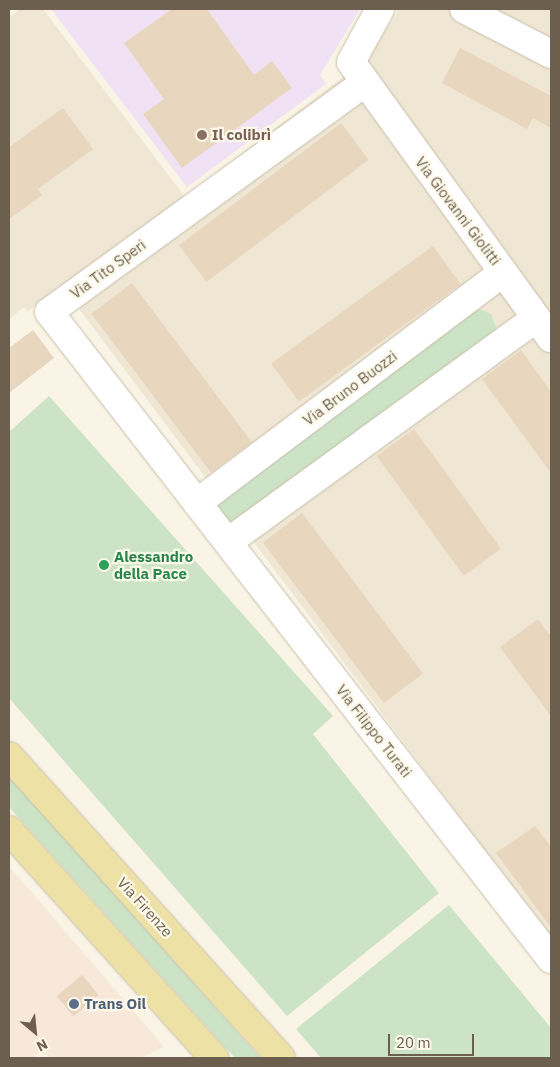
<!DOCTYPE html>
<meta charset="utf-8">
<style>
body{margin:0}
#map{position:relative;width:560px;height:1067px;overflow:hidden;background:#f9f4e5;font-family:"IBM Plex Sans",sans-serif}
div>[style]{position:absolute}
.residential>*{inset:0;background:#efe7d4}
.commercial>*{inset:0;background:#f7e8da}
.education>*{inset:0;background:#f1e1f5}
.green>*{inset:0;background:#cce4c5}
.building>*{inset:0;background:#e8d6be;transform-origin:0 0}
.roads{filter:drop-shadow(0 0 1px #c8bead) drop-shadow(0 0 1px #c8bead)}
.minor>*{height:28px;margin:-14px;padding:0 14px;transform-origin:14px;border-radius:14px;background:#fff}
.major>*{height:28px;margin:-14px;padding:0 14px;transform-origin:14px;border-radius:14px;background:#eee1a6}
.dots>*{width:14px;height:14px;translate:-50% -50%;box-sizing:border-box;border:2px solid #fcf8ea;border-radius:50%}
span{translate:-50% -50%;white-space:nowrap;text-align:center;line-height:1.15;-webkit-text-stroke:4.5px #fcf8ea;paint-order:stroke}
.education-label{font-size:15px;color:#785e54;font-weight:700}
.left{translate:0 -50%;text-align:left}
.street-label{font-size:15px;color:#6d5f4e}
.leisure-label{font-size:15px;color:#27864d;font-weight:700}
.service-label{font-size:15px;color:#4e5e75;font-weight:700}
.frame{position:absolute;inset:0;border:10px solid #6d5f4e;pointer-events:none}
.north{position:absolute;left:10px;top:1007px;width:50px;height:50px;-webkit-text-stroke:4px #fcf8ea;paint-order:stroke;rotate:152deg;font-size:14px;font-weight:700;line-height:20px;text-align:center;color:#6d5f4e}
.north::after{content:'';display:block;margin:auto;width:18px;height:22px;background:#6d5f4e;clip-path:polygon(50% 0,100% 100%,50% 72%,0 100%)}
.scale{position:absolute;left:388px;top:1034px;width:86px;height:22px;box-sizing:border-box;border:2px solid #6d5f4e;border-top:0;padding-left:6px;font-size:15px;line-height:18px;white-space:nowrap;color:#6d5f4e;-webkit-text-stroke:4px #fcf8ea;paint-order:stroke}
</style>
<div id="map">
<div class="residential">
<div style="clip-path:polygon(20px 9px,43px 9px,185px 197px,368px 58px,399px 9px,551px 9px,551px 939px,62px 286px,28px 311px,24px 307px,9px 319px,9px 17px)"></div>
</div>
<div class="commercial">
<div style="clip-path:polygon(9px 866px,164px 1047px,140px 1058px,52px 1058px,40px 1052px,32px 1058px,9px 1058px)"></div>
</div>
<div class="education">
<div style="clip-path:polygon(51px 9px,357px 9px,359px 11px,320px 75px,326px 84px,187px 187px)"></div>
</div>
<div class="green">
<div style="clip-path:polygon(466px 304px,491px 314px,497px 330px,279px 498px,217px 530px,201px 497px,316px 426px,322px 429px,330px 418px)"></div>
<div style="clip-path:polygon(49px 396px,333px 716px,313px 734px,439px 893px,287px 1016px,9px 698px,9px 432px)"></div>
<div style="clip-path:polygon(9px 775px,260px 1058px,235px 1058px,9px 807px)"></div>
<div style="clip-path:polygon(449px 905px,551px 1028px,551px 1058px,321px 1058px,296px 1029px)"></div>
</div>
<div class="building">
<div style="clip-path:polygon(172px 9px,207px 9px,254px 75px,272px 61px,292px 88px,182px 168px,143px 114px,164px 99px,124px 43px)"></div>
<div style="clip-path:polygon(460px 48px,551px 96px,551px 128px,533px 118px,527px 129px,442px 83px)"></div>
<div style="clip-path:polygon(63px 108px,93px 149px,38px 189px,42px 195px,9px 219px,9px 147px)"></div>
<div style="left:341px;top:123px;width:46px;height:203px;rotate:53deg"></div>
<div style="left:433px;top:246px;width:47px;height:200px;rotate:54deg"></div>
<div style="left:132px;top:283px;width:199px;height:51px;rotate:53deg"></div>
<div style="clip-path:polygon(33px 330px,54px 358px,9px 393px,9px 348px)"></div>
<div style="clip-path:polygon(521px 350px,551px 392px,551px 473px,482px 379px)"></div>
<div style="left:414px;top:429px;width:148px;height:46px;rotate:54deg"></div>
<div style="left:302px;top:513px;width:201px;height:49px;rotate:53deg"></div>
<div style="clip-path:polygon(538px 619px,551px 636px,551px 716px,500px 647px)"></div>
<div style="clip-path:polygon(535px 826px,551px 847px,551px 928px,496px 853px)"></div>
<div style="left:82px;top:975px;width:26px;height:33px;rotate:50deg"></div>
</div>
<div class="roads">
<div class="minor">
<div style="left:380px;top:9px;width:60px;rotate:118.7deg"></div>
<div style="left:351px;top:62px;width:341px;rotate:54.1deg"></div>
<div style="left:464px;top:9px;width:98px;rotate:27.3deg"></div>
<div style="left:363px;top:84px;width:388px;rotate:144deg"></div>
<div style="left:49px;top:312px;width:819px;rotate:52.19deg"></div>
<div style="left:197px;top:503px;width:383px;rotate:-37deg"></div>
<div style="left:228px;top:542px;width:381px;rotate:-36deg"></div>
</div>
<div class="major">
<div style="left:9px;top:756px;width:406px;rotate:48deg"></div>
<div style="left:9px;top:830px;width:307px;rotate:48deg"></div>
</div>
</div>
<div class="dots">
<div style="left:202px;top:135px;background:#8d6e63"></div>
<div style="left:104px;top:565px;background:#2e9e5b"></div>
<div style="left:74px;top:1004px;background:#5c6f8a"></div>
</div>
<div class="education-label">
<span class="left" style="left:212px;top:135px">Il colibrì</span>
</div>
<div class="street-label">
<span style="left:458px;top:211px;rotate:53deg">Via Giovanni Giolitti</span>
<span style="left:108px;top:269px;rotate:-36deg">Via Tito Speri</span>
<span style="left:350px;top:388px;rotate:-37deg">Via Bruno Buozzi</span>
<span style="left:374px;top:731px;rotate:52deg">Via Filippo Turati</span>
<span style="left:145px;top:907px;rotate:48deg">Via Firenze</span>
</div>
<div class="leisure-label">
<span class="left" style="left:114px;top:565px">Alessandro<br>della Pace</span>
</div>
<div class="service-label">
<span class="left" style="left:84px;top:1004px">Trans Oil</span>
</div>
<div class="frame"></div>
<div class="north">N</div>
<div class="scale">20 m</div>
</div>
